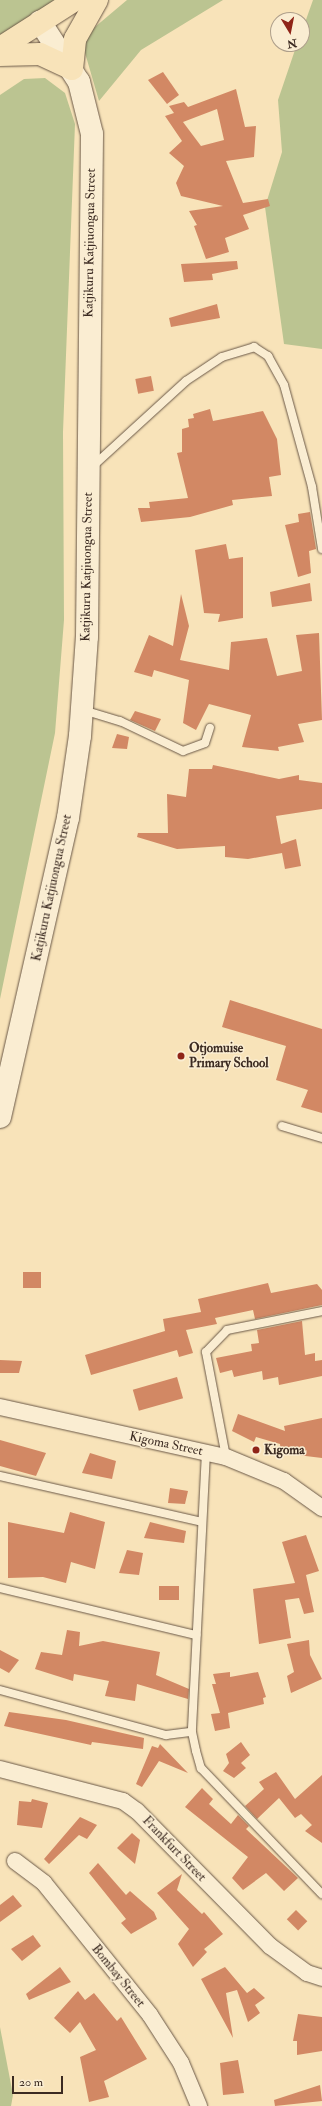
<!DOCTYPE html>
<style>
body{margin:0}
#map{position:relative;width:322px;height:2106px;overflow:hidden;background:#f8e3b9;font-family:"IM FELL Double Pica",serif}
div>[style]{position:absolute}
.green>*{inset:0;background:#bbc491}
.building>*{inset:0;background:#d28864;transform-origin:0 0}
.roads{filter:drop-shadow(0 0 1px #6a5847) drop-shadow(0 0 1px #6a5847)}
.lane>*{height:8px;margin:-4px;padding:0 4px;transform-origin:4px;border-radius:4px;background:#faedd2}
.street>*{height:16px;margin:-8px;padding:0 8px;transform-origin:8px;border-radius:8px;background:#faedd2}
.secondary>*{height:22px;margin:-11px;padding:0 11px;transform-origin:11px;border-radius:11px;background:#faedd2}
.primary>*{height:22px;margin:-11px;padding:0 11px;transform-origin:11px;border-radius:11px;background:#f8e3b9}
.dots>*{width:11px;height:11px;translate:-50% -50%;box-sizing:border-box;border:2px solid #faedd2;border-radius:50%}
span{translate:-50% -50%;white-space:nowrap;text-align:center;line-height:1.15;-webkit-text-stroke:3px #faedd2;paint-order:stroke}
.street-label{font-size:13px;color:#3b2a21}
.poi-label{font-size:13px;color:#3b2a21;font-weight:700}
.left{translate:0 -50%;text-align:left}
.north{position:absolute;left:270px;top:12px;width:40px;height:40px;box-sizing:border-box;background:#faedd2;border:1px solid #ae9f8b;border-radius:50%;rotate:170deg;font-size:11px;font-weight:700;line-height:16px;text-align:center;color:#3b2a21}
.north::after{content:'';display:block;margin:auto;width:14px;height:18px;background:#8f2418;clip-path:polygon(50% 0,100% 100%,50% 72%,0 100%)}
.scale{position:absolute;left:12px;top:2076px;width:51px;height:18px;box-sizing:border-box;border:2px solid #3b2a21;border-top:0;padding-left:5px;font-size:12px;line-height:14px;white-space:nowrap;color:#3b2a21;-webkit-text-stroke:3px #faedd2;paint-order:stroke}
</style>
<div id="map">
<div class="green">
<div style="clip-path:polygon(0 0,75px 0,0 48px)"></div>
<div style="clip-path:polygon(127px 0,223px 0,141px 50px,99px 101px,83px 46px,89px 32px)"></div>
<div style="clip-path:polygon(313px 0,322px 0,322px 349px,284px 344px,265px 207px,282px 152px,278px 100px,297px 44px,302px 44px,302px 31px)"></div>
<div style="clip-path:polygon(45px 78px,65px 93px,75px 124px,63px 432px,64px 620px,55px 733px,0 999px,0 95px,24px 79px)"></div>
<div style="clip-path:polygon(0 2027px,13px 2095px,11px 2106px,0 2106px)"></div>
</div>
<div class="building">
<div style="clip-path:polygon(163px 72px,179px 95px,167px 104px,148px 80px)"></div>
<div style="clip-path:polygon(evenodd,236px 89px,245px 127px,256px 126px,254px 157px,226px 161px,243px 203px,268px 199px,270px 206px,243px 215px,249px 229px,225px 238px,229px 252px,206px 259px,194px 226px,197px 225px,189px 211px,223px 206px,181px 196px,176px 183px,184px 166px,169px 153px,182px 141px,165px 116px,174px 113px,169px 106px,184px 102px,188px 107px,236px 89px,217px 109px,224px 140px,201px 146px,183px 122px,217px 109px)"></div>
<div style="clip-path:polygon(237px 261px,238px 269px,212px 274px,213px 280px,184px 282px,181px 264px)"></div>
<div style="clip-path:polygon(217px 304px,220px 318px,171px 327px,169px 318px)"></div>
<div style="left:151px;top:376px;width:15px;height:16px;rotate:79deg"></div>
<div style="clip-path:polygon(210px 409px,213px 421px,263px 411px,277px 439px,281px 475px,269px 477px,272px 496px,232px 500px,233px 505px,190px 517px,141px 522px,138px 508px,150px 508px,149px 502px,188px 498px,177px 453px,182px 452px,182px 429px,189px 427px,188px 419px,194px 418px,193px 414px)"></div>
<div style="clip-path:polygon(310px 512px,316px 549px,309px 551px,311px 573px,298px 577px,285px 525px,299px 522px,298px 514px)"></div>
<div style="clip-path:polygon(226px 544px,229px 559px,243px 557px,243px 618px,218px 622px,220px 614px,204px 613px,195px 550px)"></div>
<div style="clip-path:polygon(310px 583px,312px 601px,272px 607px,270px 592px)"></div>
<div style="clip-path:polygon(181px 594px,189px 626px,180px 660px,229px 670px,231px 642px,267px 638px,277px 676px,302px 671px,296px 635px,319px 633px,322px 720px,298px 724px,304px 742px,278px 747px,279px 751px,242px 747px,251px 715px,209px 704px,196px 730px,183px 723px,189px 680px,154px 670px,152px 677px,134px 672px,149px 635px,173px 646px)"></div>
<div style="clip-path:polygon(135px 711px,161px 719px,155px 731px,130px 720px)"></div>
<div style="clip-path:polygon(117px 734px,129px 737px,127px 749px,112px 748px)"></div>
<div style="clip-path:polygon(213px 765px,279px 779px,299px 775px,299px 780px,322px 783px,322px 809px,276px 816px,281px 844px,296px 839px,301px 866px,285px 869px,282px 853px,248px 859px,225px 857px,225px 846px,177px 849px,137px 837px,138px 833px,168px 833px,167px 794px,186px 797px,189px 769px,212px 769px)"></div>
<div style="clip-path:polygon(230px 1000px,322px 1029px,322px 1113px,301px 1107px,308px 1090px,276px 1080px,286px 1046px,222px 1027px)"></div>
<div style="left:41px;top:1272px;width:16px;height:18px;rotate:90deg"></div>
<div style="clip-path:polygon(268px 1283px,271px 1293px,317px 1284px,322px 1290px,322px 1305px,255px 1319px,253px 1310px,215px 1318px,217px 1324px,186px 1330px,193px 1353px,179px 1357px,177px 1350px,91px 1375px,85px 1355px,165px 1331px,163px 1319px,201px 1312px,198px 1299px)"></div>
<div style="clip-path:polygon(302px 1321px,305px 1355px,315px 1353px,315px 1361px,322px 1360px,322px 1376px,279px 1385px,278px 1377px,263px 1380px,262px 1371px,234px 1377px,232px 1370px,220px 1373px,216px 1358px,252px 1351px,251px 1344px,259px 1343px,257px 1330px)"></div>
<div style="clip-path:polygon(0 1360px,22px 1361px,19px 1373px,0 1373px)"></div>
<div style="left:177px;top:1377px;width:22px;height:46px;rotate:74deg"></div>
<div style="clip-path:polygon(238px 1414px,285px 1431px,284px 1426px,322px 1418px,322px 1458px,281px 1453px,280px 1444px,256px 1437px,254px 1442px,232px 1431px)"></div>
<div style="clip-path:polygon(0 1440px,46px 1453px,36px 1476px,0 1466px)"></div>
<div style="clip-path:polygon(90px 1453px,116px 1461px,112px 1479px,82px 1473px)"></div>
<div style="clip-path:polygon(170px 1488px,188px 1491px,185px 1504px,168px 1503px)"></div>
<div style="clip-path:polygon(70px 1512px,105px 1522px,95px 1569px,71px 1562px,66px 1583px,43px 1577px,8px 1578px,8px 1522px,64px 1533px)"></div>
<div style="clip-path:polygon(150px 1522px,186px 1531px,184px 1543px,144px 1538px)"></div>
<div style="clip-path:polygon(306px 1535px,319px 1571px,306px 1575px,314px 1612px,304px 1614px,299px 1598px,285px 1600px,291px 1638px,259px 1644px,253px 1589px,295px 1583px,282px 1542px)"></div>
<div style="clip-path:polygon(127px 1550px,143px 1553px,139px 1575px,119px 1573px)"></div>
<div style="left:159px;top:1586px;width:20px;height:14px"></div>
<div style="clip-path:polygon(67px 1630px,80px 1632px,79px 1646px,103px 1641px,160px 1652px,156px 1675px,189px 1689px,188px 1699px,137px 1684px,135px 1701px,105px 1696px,109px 1681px,74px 1674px,73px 1681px,35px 1669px,41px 1652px,62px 1655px)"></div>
<div style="clip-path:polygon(309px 1640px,310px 1655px,322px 1679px,291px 1693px,287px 1676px,294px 1672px,287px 1644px)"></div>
<div style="clip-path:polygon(0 1650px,19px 1660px,9px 1673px,0 1668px)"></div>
<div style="clip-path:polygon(230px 1672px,230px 1677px,258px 1672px,266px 1697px,263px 1698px,264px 1704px,228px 1713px,230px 1728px,215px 1731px,211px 1714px,220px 1713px,212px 1684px,216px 1684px,213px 1674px)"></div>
<div style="clip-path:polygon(9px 1712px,66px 1720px,144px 1738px,143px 1749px,92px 1742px,91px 1745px,4px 1726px)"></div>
<div style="clip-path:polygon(241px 1742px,250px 1755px,241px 1763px,246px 1768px,234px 1778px,223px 1771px,229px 1763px,226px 1754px)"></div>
<div style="clip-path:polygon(160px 1744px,188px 1773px,159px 1761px,142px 1787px,136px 1784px,152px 1746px,158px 1748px)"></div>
<div style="clip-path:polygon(276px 1772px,295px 1799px,322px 1775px,322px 1843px,305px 1831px,312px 1825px,301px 1814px,295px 1818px,279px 1798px,257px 1819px,245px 1806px,264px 1789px,259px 1782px)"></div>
<div style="clip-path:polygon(202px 1788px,213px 1799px,209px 1804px,231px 1824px,238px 1815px,249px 1826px,246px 1829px,298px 1878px,284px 1891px,266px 1873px,243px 1890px,232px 1878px,248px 1857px,185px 1807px)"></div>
<div style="clip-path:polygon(32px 1799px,48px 1803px,42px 1828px,17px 1825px,19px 1801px,31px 1802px)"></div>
<div style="clip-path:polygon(80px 1817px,97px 1825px,87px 1839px,79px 1835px,49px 1864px,44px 1859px)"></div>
<div style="clip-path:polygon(132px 1833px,140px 1840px,135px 1864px,117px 1848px)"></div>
<div style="clip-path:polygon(98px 1863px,126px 1895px,130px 1891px,154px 1912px,157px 1919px,131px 1934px,121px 1923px,126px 1919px,89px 1873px)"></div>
<div style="clip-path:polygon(182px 1874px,177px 1890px,202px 1914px,204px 1912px,223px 1934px,204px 1949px,207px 1952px,193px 1967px,178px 1944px,189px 1929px,157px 1893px)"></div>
<div style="clip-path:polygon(13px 1895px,22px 1906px,0 1922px,0 1905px)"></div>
<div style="left:296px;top:1910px;width:16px;height:13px;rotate:45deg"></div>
<div style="clip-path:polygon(33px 1935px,41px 1946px,22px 1961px,11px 1949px)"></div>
<div style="clip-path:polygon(60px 1967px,71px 1982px,29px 2000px,26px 1994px)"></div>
<div style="clip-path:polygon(225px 1967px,247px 1993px,254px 1988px,265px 1998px,255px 2005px,260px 2013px,248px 2022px,237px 1990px,226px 1993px,233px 2038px,201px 1979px)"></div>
<div style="clip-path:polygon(78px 1991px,85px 2000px,94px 1993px,117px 2021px,121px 2017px,147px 2059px,104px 2081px,109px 2097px,89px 2102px,80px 2057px,96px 2050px,80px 2022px,70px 2033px,54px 2018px)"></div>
<div style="clip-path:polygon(298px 2014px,322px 2017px,322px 2051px,297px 2055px,297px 2041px,293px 2041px)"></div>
<div style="clip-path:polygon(238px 2060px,244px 2093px,223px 2095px,220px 2063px)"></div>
<div style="clip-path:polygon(320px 2085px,322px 2101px,275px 2106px,274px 2100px)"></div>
</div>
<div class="roads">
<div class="lane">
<div style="left:93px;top:466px;width:126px;rotate:-42.4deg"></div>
<div style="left:186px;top:381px;width:43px;rotate:-33.7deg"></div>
<div style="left:222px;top:357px;width:34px;rotate:-17deg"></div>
<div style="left:254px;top:347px;width:17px;rotate:33deg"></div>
<div style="left:268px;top:356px;width:33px;rotate:61deg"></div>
<div style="left:284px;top:385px;width:106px;rotate:74.6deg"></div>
<div style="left:312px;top:487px;width:63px;rotate:80.8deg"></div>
<div style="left:83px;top:710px;width:39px;rotate:17deg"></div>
<div style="left:120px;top:721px;width:70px;rotate:25.5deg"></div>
<div style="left:183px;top:751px;width:23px;rotate:-20deg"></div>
<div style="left:205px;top:743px;width:16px;rotate:-72deg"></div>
<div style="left:282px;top:1126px;width:42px;rotate:16.7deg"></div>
<div style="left:206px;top:1452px;width:280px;rotate:92.9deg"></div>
<div style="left:192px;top:1732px;width:19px;rotate:78deg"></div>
<div style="left:196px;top:1751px;width:18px;rotate:74deg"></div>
<div style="left:201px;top:1768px;width:175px;rotate:46.2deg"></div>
<div style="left:226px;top:1457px;width:107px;rotate:-100.8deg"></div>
<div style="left:206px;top:1352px;width:30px;rotate:-46deg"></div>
<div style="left:227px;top:1330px;width:97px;rotate:-11.3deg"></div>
<div style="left:0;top:1476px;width:207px;rotate:12.8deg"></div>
<div style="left:0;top:1588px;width:202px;rotate:13.5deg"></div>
<div style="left:0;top:1690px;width:172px;rotate:15.2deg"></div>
<div style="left:166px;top:1735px;width:26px;rotate:-7deg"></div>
</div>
<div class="street">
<div style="left:0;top:1407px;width:231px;rotate:12.5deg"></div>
<div style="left:226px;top:1457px;width:63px;rotate:22.5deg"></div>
<div style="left:284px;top:1481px;width:47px;rotate:35.4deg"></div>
<div style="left:0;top:1769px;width:127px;rotate:14.6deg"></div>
<div style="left:123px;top:1801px;width:17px;rotate:36deg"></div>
<div style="left:137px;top:1811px;width:190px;rotate:45.4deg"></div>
<div style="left:270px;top:1946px;width:46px;rotate:36.1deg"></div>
<div style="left:307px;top:1973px;width:16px;rotate:18deg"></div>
<div style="left:15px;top:1861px;width:36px;rotate:37deg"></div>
<div style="left:44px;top:1883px;width:169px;rotate:51.2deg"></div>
<div style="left:150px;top:2015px;width:57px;rotate:57.1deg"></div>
<div style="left:181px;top:2063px;width:47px;rotate:67.3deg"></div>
</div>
<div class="secondary">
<div style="left:0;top:1117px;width:307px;rotate:-77.2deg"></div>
<div style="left:68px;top:818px;width:83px;rotate:-81.7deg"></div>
<div style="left:80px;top:736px;width:99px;rotate:-86deg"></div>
<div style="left:87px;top:637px;width:503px;rotate:-89.43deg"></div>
<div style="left:92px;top:134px;width:54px;rotate:-104deg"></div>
<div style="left:79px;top:82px;width:72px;rotate:-123deg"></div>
</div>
<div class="primary">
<div style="left:0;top:48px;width:89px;rotate:-32.6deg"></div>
<div style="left:0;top:55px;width:40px;rotate:-1.4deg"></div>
<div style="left:40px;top:54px;width:35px;rotate:25deg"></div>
<div style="left:72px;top:69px;width:30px;rotate:-84deg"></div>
<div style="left:75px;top:39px;width:45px;rotate:-60.6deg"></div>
</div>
</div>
<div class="dots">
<div style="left:181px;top:1056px;background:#8f2418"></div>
<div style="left:256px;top:1450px;background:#8f2418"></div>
</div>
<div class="street-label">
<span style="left:90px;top:243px;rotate:-89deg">Katjikuru Katjiuongua Street</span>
<span style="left:87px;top:567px;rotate:-89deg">Katjikuru Katjiuongua Street</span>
<span style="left:52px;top:888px;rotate:-78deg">Katjikuru Katjiuongua Street</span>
<span style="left:166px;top:1444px;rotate:12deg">Kigoma Street</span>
<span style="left:174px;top:1849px;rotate:46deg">Frankfurt Street</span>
<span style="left:118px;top:1976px;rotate:51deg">Bombay Street</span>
</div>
<div class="poi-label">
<span class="left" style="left:189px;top:1056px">Otjomuise<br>Primary School</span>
<span class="left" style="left:264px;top:1450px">Kigoma</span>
</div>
<div class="north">N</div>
<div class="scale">20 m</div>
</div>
